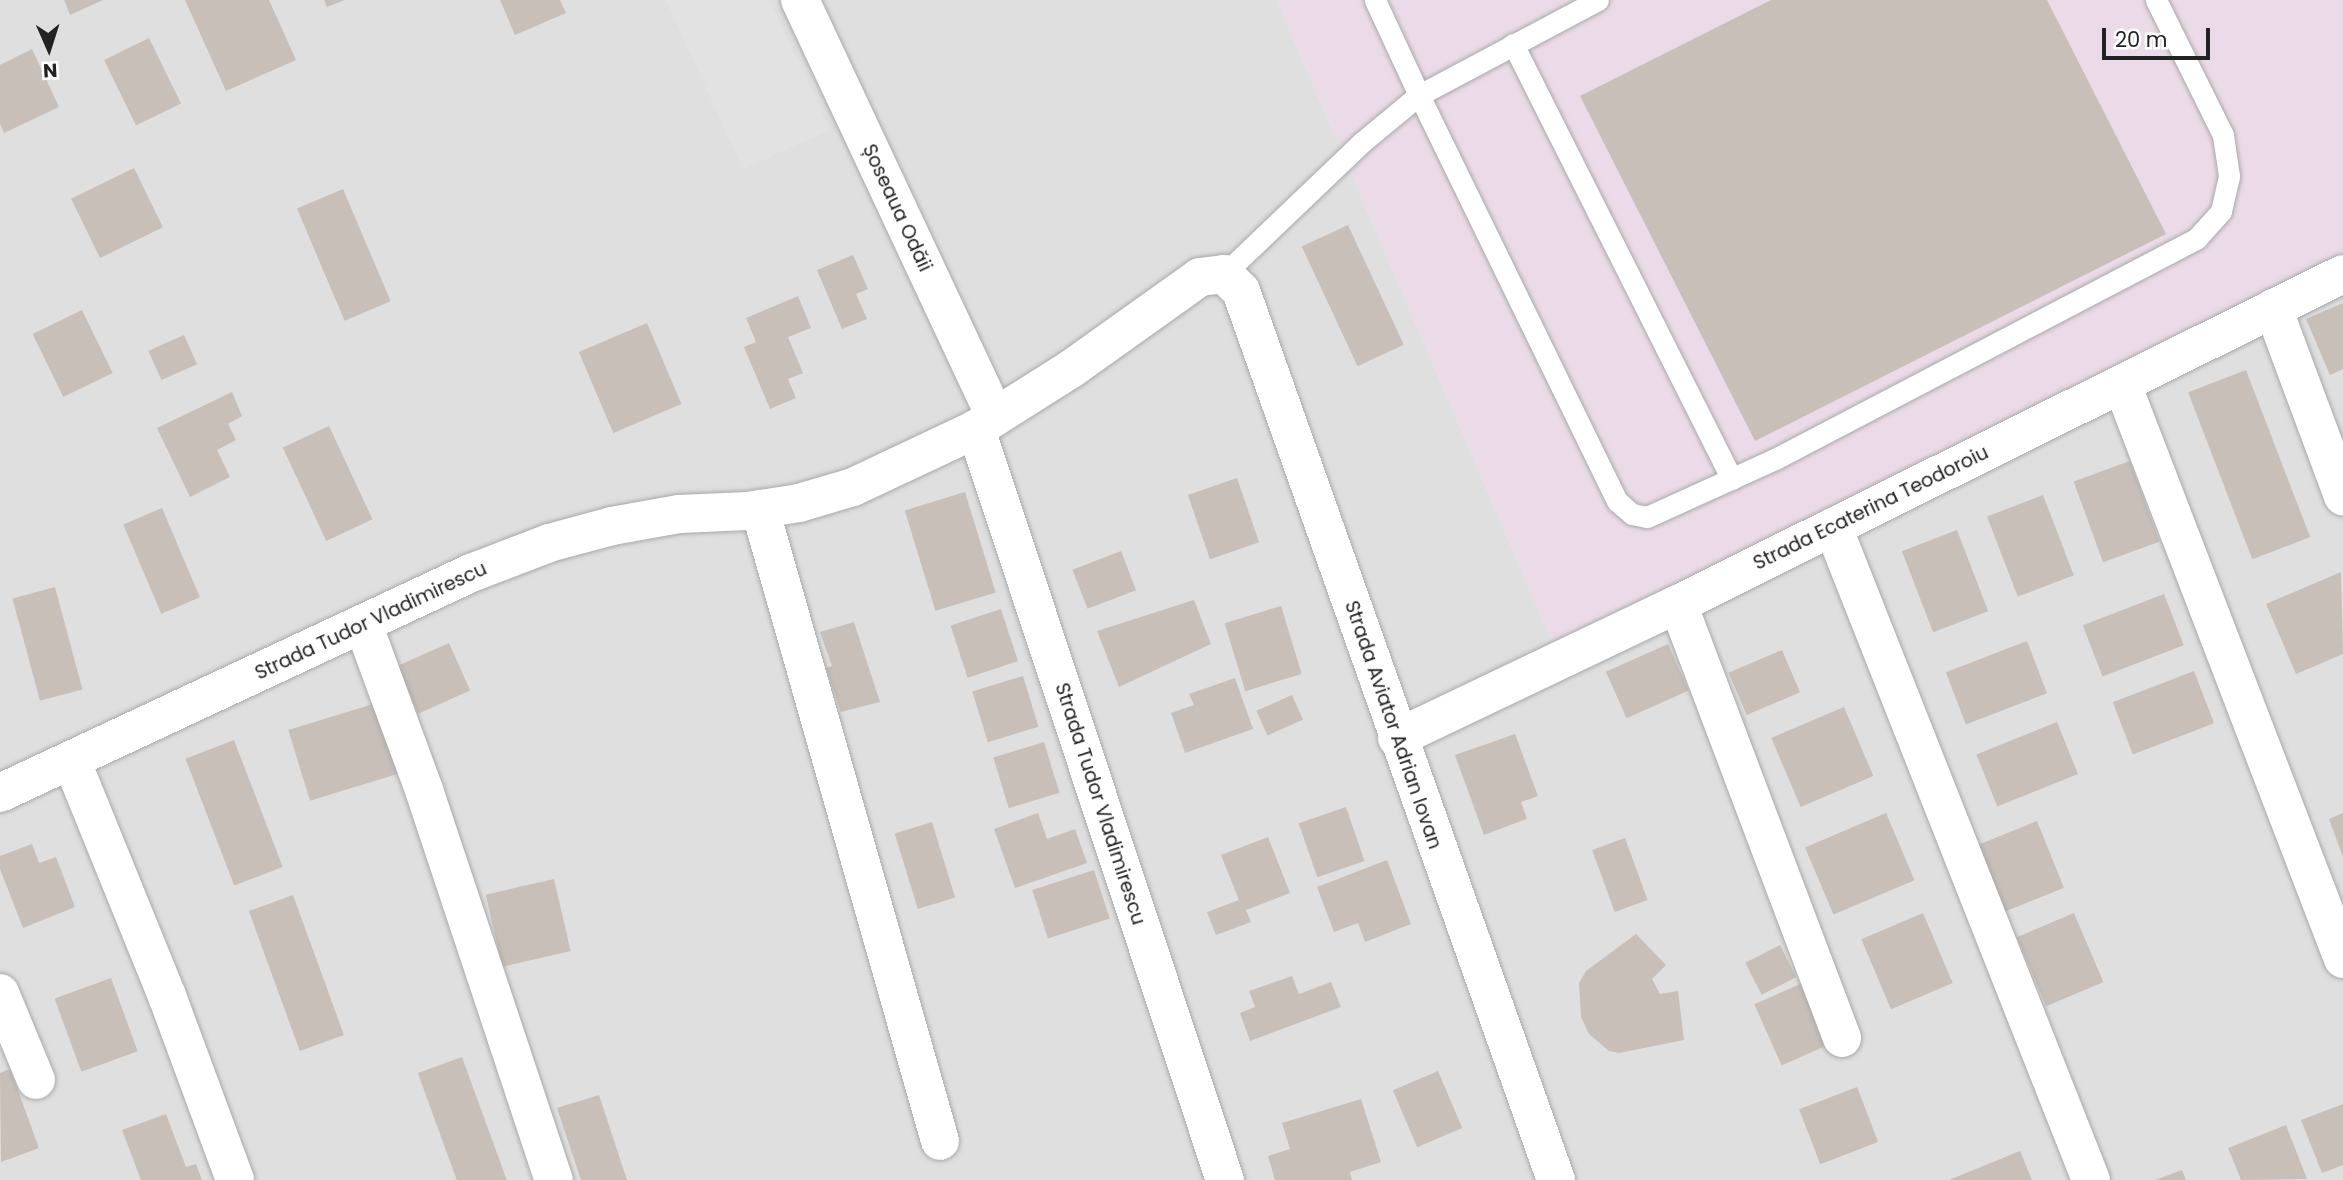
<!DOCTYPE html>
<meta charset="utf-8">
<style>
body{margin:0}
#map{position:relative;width:2343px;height:1180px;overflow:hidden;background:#f2efe9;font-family:Poppins,sans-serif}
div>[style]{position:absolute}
.residential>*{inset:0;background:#e0dfdf}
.industrial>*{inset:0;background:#ebdbe8}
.parking>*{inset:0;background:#e2e2e2}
.building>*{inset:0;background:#c7bfb8;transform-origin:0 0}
.roads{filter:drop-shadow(0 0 2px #a9a9a9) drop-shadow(0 0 2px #a9a9a9)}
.service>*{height:21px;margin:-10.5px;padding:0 10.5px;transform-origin:10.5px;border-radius:10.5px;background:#fff}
.minor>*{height:38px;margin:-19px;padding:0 19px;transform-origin:19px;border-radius:19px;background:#fff}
.tertiary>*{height:38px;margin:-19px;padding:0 19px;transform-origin:19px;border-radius:19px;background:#fff}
span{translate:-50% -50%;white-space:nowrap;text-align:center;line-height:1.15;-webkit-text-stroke:5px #fff;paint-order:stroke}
.street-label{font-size:19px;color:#222}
.north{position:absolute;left:14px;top:14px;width:70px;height:70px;-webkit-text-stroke:5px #fff;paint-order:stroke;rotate:177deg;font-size:19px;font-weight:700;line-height:28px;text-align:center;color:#222}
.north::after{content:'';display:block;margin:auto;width:24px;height:32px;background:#222;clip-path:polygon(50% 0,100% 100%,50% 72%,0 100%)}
.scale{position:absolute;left:2102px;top:28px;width:108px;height:32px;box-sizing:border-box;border:4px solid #222;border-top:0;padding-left:9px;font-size:21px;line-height:24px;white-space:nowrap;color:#222;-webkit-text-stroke:5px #fff;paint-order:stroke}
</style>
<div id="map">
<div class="residential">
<div style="clip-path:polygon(0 0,1277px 0,1558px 655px,2343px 252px,2343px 1180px,0 1180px)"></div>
</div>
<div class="industrial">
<div style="clip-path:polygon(1277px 0,2343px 0,2343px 252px,1558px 655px)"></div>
</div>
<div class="parking">
<div style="clip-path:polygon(666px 0,769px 0,830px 130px,743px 169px)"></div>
</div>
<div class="building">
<div style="clip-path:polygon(64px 0,103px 0,70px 15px)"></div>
<div style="clip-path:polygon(185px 0,269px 0,296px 60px,226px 91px)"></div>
<div style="clip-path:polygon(324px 0,345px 0,327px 7px)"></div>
<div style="clip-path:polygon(500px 0,560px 0,566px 13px,515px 35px)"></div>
<div style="clip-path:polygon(1771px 0,2047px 0,2166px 234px,1755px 441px,1580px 96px)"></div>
<div style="left:149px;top:38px;width:73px;height:50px;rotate:64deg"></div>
<div style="clip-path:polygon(32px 49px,59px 107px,4px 133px,0 124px,0 65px)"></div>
<div style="left:134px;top:168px;width:66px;height:70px;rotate:64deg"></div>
<div style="left:343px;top:189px;width:122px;height:50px;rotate:67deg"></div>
<div style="left:1348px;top:225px;width:132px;height:51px;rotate:65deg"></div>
<div style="clip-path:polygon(853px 255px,868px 289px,856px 294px,867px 319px,842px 329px,817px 270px)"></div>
<div style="clip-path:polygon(798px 296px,811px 328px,788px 337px,803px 373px,788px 379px,796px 398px,770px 409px,744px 347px,756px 342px,746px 318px)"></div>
<div style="clip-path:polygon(2343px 303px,2343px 369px,2330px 375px,2306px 319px)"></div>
<div style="left:82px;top:310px;width:70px;height:55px;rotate:64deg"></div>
<div style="left:647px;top:323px;width:88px;height:74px;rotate:67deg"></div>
<div style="left:184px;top:335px;width:32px;height:39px;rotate:66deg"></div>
<div style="left:2246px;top:370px;width:179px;height:62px;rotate:69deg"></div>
<div style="clip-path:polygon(232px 392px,242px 416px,228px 424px,236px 440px,217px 450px,230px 477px,190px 497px,157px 428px)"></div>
<div style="left:329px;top:426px;width:103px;height:51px;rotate:65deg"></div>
<div style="left:2130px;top:461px;width:86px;height:60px;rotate:70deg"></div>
<div style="left:1237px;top:478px;width:68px;height:52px;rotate:71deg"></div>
<div style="left:965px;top:492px;width:105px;height:63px;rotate:73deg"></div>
<div style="left:2043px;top:495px;width:86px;height:60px;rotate:69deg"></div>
<div style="left:162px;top:508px;width:97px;height:42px;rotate:67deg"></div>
<div style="left:1957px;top:530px;width:87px;height:59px;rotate:69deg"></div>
<div style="left:1121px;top:551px;width:42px;height:52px;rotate:69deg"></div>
<div style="clip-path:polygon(2341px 572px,2343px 654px,2296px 674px,2266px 604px)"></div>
<div style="left:55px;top:587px;width:106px;height:44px;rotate:75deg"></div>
<div style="left:2164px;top:594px;width:55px;height:87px;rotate:69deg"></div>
<div style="clip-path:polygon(1194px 600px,1211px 644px,1119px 687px,1097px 631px)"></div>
<div style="left:1281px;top:606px;width:71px;height:59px;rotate:73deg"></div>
<div style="left:1001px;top:609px;width:55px;height:53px;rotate:72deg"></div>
<div style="clip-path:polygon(854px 622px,880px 702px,841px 712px,826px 668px,832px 666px,820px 632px)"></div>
<div style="left:2027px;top:641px;width:56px;height:87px;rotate:69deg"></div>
<div style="left:449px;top:643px;width:52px;height:57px;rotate:66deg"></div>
<div style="left:1668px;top:644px;width:51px;height:68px;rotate:66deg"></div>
<div style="left:1782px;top:650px;width:46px;height:58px;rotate:67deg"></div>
<div style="left:2194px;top:671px;width:56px;height:87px;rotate:69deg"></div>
<div style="left:1023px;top:676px;width:53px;height:53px;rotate:73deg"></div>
<div style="clip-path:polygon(1235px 678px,1253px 729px,1185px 753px,1171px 713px,1194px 705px,1189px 694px)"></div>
<div style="left:1292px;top:695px;width:27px;height:39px;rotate:66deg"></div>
<div style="left:383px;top:701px;width:74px;height:99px;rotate:73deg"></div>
<div style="left:1844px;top:707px;width:75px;height:79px;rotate:67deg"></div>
<div style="left:2057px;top:722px;width:56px;height:87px;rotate:68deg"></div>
<div style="clip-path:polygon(1515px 734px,1538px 796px,1521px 802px,1527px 819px,1484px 835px,1455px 755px)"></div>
<div style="left:234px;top:740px;width:136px;height:52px;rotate:69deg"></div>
<div style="left:1044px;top:742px;width:53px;height:53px;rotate:73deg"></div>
<div style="left:1346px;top:807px;width:57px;height:50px;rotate:71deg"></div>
<div style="clip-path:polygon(1038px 813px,1047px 839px,1075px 829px,1087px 863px,1015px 888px,994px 829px)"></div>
<div style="left:1886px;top:813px;width:73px;height:88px;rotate:67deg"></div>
<div style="clip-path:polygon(2343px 813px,2343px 857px,2329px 819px)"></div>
<div style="left:2037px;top:821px;width:72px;height:64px;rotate:68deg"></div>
<div style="left:932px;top:822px;width:79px;height:39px;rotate:73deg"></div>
<div style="clip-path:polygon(1268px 837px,1290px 893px,1246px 910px,1251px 922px,1216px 935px,1207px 912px,1239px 900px,1221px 855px)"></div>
<div style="left:1625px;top:838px;width:66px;height:35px;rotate:70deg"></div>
<div style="clip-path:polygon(32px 844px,39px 863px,56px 857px,75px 907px,23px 928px,0 869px,0 856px)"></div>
<div style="clip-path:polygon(1387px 860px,1411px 924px,1365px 942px,1358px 923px,1334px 932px,1317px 887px)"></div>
<div style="left:1094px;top:870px;width:51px;height:65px;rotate:72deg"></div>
<div style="left:554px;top:879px;width:74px;height:70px;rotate:77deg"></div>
<div style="left:293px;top:895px;width:149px;height:47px;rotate:70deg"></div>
<div style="left:1923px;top:913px;width:76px;height:67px;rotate:67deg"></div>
<div style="left:2074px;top:913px;width:75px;height:62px;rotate:67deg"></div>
<div style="clip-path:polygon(1636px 934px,1666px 965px,1652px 979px,1660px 994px,1678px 991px,1684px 1040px,1619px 1053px,1609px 1051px,1589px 1034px,1581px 1017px,1579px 983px,1586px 971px)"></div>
<div style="left:1780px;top:945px;width:36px;height:39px;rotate:63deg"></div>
<div style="clip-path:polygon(1292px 976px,1299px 994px,1331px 982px,1341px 1007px,1250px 1041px,1240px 1013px,1255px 1007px,1249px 991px)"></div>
<div style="left:111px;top:978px;width:78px;height:60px;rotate:70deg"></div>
<div style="left:1800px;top:984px;width:67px;height:50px;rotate:66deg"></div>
<div style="left:462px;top:1057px;width:131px;height:47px;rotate:70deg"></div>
<div style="clip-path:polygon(10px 1069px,39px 1148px,1px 1162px,0 1073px)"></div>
<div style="left:1438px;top:1071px;width:62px;height:49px;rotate:67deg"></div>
<div style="left:1857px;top:1087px;width:59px;height:62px;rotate:69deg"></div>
<div style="clip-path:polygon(599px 1095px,627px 1180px,581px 1180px,557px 1108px)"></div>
<div style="clip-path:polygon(1361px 1099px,1381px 1162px,1350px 1172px,1352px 1180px,1275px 1180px,1268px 1156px,1290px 1149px,1282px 1123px)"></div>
<div style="clip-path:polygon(2343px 1104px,2343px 1165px,2322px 1173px,2301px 1120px)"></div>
<div style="clip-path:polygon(166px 1114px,186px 1167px,196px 1164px,202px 1180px,141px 1180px,122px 1130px)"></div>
<div style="clip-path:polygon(2286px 1125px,2307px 1179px,2241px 1180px,2228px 1148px)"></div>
<div style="clip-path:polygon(2020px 1151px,2032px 1180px,1949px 1180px)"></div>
<div style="clip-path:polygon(2182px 1170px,2186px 1180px,2155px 1180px)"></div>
</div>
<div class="roads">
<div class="service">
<div style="left:1598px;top:0;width:203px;rotate:152deg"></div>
<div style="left:1419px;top:95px;width:452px;rotate:64deg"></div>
<div style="left:1617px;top:501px;width:20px;rotate:41deg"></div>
<div style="left:1632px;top:514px;width:15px;rotate:11deg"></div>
<div style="left:1647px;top:517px;width:141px;rotate:-24.4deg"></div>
<div style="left:1775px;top:459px;width:476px;rotate:-27.6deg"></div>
<div style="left:2197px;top:238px;width:36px;rotate:-48deg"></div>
<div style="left:2221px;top:211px;width:36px;rotate:-77deg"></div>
<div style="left:2229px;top:176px;width:41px;rotate:-98.3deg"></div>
<div style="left:2223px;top:135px;width:151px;rotate:-116.4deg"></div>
<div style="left:1513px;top:44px;width:487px;rotate:63.3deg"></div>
<div style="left:1224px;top:274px;width:190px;rotate:-43.7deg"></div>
<div style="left:1361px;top:143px;width:75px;rotate:-39.6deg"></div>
<div style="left:1419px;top:95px;width:105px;rotate:-114.9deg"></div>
</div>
<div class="minor">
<div style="left:800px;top:0;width:460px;rotate:64.9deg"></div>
<div style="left:2273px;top:308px;width:201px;rotate:69.6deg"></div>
<div style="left:2122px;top:384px;width:616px;rotate:68.98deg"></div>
<div style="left:976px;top:429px;width:791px;rotate:71.66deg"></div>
<div style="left:760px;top:509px;width:657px;rotate:74.1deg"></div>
<div style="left:1833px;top:527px;width:702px;rotate:68.44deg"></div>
<div style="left:1678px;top:604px;width:464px;rotate:69.3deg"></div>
<div style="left:363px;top:624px;width:177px;rotate:69.8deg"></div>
<div style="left:424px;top:790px;width:411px;rotate:71.6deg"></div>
<div style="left:1397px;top:738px;width:311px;rotate:-25.5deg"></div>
<div style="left:1678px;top:604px;width:742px;rotate:-26.39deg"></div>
<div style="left:72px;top:762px;width:253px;rotate:67.9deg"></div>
<div style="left:167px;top:996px;width:196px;rotate:69.7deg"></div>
<div style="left:0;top:993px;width:94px;rotate:67.5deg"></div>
</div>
<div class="tertiary">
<div style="left:0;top:793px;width:520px;rotate:-25.04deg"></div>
<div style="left:471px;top:573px;width:84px;rotate:-21deg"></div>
<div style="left:549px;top:543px;width:65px;rotate:-15.1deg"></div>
<div style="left:612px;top:526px;width:68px;rotate:-10.2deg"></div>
<div style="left:679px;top:514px;width:69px;rotate:-2.5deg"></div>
<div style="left:748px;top:511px;width:52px;rotate:-8.9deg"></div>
<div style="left:799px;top:503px;width:56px;rotate:-16.5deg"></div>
<div style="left:853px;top:487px;width:136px;rotate:-25.2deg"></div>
<div style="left:976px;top:429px;width:112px;rotate:-32.3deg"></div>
<div style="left:1071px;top:369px;width:158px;rotate:-35.5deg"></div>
<div style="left:1200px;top:277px;width:24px;rotate:-7deg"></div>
<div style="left:1224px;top:274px;width:24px;rotate:45deg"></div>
<div style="left:1241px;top:291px;width:943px;rotate:70.49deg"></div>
</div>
</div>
<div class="street-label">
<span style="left:897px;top:208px;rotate:65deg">Șoseaua Odăii</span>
<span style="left:1871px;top:508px;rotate:-26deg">Strada Ecaterina Teodoroiu</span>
<span style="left:371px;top:621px;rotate:-25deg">Strada Tudor Vladimirescu</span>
<span style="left:1393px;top:725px;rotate:71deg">Strada Aviator Adrian Iovan</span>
<span style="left:1100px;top:804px;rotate:72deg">Strada Tudor Vladimirescu</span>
</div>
<div class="north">N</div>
<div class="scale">20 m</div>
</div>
